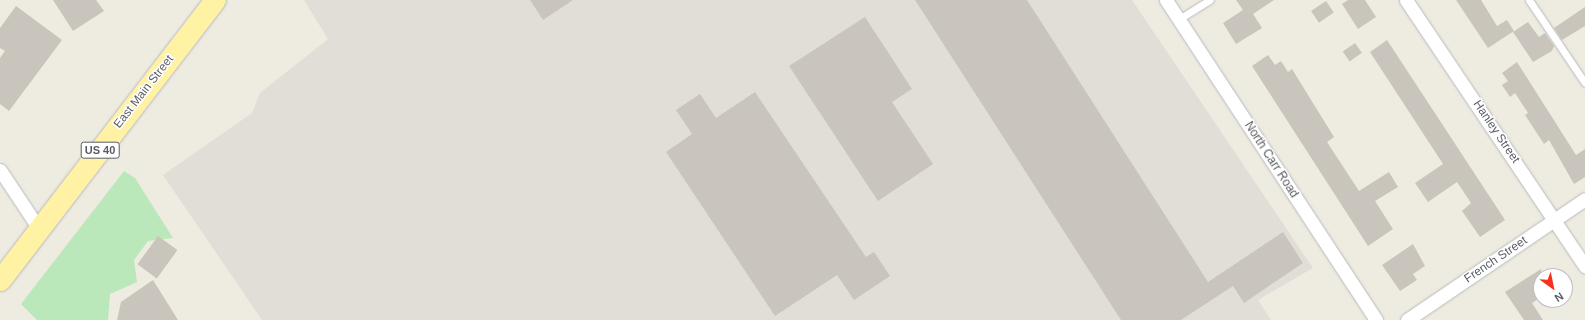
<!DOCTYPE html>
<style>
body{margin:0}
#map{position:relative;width:1585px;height:320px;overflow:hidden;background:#eeebe0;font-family:Helvetica,sans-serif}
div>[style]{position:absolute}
.industrial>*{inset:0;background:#e1ded8}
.green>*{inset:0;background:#bae8bb}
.building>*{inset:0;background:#c9c5bd;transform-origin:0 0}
.roads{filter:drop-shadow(0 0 1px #b8bbc1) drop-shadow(0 0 1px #b8bbc1)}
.lane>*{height:7px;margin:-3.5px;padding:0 3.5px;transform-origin:3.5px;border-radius:3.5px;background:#fff}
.street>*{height:13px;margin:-6.5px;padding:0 6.5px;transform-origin:6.5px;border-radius:6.5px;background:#fff}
.primary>*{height:21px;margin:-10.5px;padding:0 10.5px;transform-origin:10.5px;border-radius:10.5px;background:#fff2a4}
span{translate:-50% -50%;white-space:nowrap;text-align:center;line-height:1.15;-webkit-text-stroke:3px #fff;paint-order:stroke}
.shield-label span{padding:1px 3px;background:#fff;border:1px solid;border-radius:3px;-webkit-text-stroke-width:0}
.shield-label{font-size:11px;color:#595d63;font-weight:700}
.street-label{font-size:12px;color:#595d63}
.north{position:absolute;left:1533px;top:268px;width:40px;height:40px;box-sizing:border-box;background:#fff;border:1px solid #bdbec1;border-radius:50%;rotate:147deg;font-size:11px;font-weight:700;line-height:16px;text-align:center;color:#595d63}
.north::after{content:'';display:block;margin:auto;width:14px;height:18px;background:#f9301b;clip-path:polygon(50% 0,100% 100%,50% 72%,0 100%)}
</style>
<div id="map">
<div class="industrial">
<div style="clip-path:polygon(304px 0,1132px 0,1313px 268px,1258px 300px,1271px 320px,262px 320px,163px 175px,252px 113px,260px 93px,328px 39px)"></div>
</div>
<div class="green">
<div style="clip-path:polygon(124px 171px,135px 178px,173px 238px,148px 241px,134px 260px,137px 282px,110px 294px,108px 320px,37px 320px,21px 304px)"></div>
</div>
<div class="building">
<div style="clip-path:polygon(53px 0,96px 0,104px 11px,73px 31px)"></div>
<div style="clip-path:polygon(530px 0,573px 0,543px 20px)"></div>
<div style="clip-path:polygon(915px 0,1027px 0,1208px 282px,1283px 232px,1303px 263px,1244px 303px,1233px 286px,1181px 320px,1121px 320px)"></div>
<div style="clip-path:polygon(1236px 0,1274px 0,1253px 14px,1262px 28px,1236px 44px,1223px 23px,1243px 10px)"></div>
<div style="clip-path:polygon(1348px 0,1365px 0,1376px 17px,1358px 29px,1342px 4px)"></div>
<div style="clip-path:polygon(1456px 0,1481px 0,1497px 26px,1507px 20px,1514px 31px,1488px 48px)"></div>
<div style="left:1326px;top:1px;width:14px;height:18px;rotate:56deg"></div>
<div style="clip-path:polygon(16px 6px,62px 40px,9px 111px,0 104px,0 58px,5px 51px,0 48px,0 28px)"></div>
<div style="clip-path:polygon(1585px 7px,1585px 26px,1562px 40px,1554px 28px)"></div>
<div style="clip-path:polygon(865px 17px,912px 89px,892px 102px,933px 164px,878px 201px,789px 66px)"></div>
<div style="clip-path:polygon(1528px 22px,1539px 37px,1545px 33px,1554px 46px,1552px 51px,1533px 62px,1513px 32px)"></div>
<div style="clip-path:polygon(1387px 40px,1505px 220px,1480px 237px,1462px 211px,1471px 203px,1457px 182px,1428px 202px,1415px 183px,1443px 164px,1370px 52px)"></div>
<div style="left:1355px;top:43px;width:12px;height:15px;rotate:55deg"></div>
<div style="clip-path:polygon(1268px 55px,1275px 65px,1281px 61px,1288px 72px,1292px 69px,1334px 137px,1327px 142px,1359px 191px,1389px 172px,1398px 187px,1375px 201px,1393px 229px,1368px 246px,1252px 66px)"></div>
<div style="clip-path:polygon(1517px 62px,1576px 155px,1585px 149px,1585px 177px,1574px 184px,1549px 140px,1544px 144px,1525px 115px,1528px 113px,1515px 93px,1510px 97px,1502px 85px,1508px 81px,1502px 73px)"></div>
<div style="clip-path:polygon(755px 92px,866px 257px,874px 252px,890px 276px,854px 300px,837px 275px,775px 316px,666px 152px,692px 134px,676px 110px,700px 94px,716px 118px)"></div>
<div style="left:158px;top:236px;width:24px;height:35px;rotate:36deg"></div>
<div style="clip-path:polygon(1413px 244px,1425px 266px,1413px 274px,1417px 280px,1400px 291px,1382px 265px)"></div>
<div style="clip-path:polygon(1541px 269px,1541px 297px,1532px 303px,1543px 320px,1524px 320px,1505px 292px)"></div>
<div style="clip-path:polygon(153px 280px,178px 320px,117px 320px,121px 302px)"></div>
</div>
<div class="roads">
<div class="lane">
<div style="left:1529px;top:0;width:100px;rotate:56deg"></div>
<div style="left:1179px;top:19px;width:36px;rotate:-32deg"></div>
</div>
<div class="street">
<div style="left:1166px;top:0;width:383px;rotate:56.7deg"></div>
<div style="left:1406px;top:0;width:321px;rotate:56.1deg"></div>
<div style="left:0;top:170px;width:71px;rotate:56.5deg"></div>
<div style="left:1407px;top:320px;width:215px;rotate:-34.2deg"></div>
</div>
<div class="primary">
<div style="left:0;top:280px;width:353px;rotate:-52.5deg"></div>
</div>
</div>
<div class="shield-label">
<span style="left:100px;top:150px">US 40</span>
</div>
<div class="street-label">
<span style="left:144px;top:92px;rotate:-52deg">East Main Street</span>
<span style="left:1496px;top:132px;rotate:56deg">Hanley Street</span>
<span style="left:1271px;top:160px;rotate:57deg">North Carr Road</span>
<span style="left:1496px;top:260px;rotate:-34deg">French Street</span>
</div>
<div class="north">N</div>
</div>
